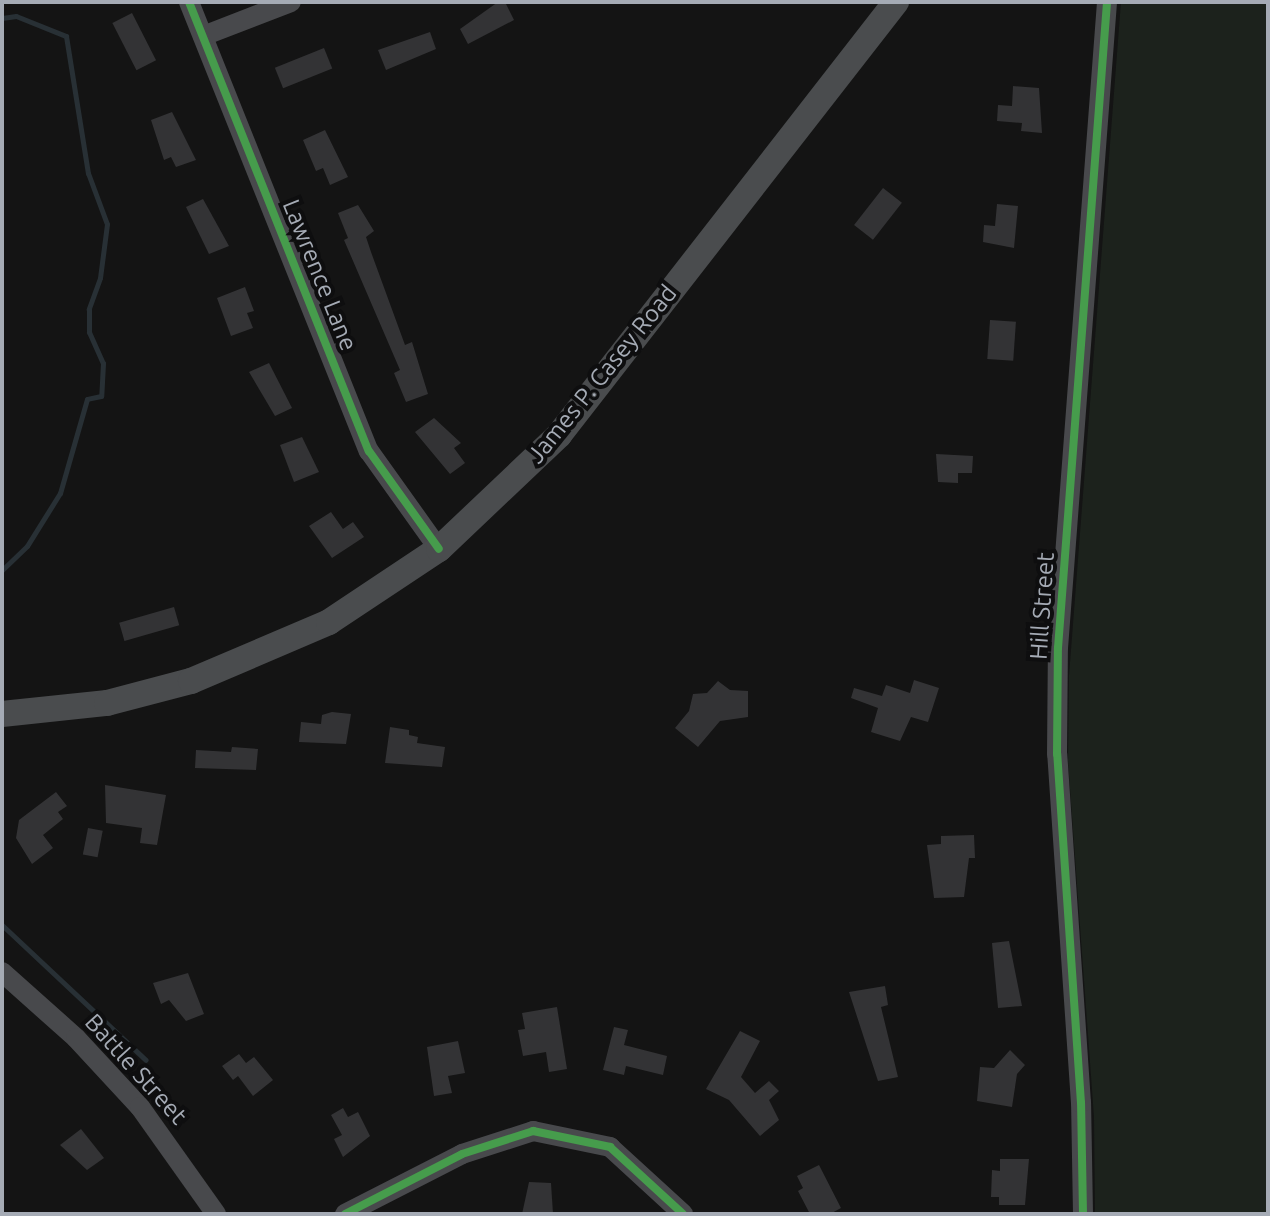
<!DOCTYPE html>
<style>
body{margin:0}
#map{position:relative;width:1270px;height:1216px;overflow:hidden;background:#141414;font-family:Ubuntu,sans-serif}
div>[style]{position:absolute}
.green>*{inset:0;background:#1c221c}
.stream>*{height:5px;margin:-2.5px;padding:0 2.5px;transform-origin:2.5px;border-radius:2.5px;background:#283035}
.building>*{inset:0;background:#333335;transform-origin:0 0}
.minor>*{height:20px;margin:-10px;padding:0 10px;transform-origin:10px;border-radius:10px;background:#48494c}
.major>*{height:26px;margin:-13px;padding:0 13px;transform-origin:13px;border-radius:13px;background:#4a4c4e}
.cycleway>*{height:8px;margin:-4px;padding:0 4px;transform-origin:4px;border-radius:4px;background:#469c4c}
span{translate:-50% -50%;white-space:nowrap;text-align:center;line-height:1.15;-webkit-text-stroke:8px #0e0e0f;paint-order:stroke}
.street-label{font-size:24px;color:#a5abb5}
.frame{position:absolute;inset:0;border:4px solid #a5abb5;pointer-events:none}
</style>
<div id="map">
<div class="green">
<div style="clip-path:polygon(1121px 2px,1268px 2px,1268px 1214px,1095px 1214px,1094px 1117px,1068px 761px,1069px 676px)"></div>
</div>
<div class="stream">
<div style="left:2px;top:18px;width:14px;rotate:-8deg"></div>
<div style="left:16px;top:16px;width:54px;rotate:21.8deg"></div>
<div style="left:66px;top:36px;width:139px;rotate:80.9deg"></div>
<div style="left:88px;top:173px;width:54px;rotate:69.6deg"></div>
<div style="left:107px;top:224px;width:54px;rotate:97.4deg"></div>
<div style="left:100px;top:278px;width:33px;rotate:110deg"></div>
<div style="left:89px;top:309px;width:23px;rotate:90deg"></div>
<div style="left:89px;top:332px;width:34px;rotate:66deg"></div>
<div style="left:103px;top:363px;width:33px;rotate:93deg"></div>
<div style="left:101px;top:396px;width:14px;rotate:168deg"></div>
<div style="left:87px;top:399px;width:98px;rotate:106deg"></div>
<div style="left:60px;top:493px;width:62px;rotate:121.9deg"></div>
<div style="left:27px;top:546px;width:35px;rotate:136deg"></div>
<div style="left:2px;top:925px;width:197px;rotate:43.2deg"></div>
</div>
<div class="building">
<div style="clip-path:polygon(498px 2px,505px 2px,514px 20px,468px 44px,460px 29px)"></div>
<div style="left:132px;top:13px;width:53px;height:22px;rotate:63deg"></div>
<div style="clip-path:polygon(430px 32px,436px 49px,386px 70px,378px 50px)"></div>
<div style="left:324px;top:48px;width:22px;height:53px;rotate:68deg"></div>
<div style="clip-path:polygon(1013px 86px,1039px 88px,1042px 133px,1021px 131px,1022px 123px,997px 121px,998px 105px,1012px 106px)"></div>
<div style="clip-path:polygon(172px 112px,196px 160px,176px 167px,171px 157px,164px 160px,151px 120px)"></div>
<div style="clip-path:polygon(325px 130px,348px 177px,330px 185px,323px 168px,316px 171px,303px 140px)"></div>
<div style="left:883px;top:188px;width:24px;height:47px;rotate:38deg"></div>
<div style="clip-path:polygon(203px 199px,229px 246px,209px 254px,186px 207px)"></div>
<div style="clip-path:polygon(997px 204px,1018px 206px,1014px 248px,983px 242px,984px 225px,995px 226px)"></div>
<div style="clip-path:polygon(358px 205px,374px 231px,366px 237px,371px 252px,405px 345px,412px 342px,428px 394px,406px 402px,394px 373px,400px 370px,344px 240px,348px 238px,338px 213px)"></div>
<div style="clip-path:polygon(245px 287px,254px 311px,247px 313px,253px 328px,231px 336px,217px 298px)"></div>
<div style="left:990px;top:320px;width:26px;height:39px;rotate:4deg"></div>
<div style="clip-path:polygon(269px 363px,292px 408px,275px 416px,249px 372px)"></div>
<div style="clip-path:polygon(434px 418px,461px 443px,454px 448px,465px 463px,450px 474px,415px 432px)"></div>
<div style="clip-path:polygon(302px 437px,319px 472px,294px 482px,280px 445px)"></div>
<div style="clip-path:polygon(936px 454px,973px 456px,972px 473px,958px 473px,958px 483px,938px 482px)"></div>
<div style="clip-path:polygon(331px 512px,343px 529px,353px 522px,364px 537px,332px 558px,309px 526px)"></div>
<div style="left:174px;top:607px;width:19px;height:57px;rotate:74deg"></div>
<div style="clip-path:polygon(914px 680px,939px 688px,928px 722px,911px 717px,900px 741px,871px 732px,878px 708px,851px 698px,854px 688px,882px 696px,886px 685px,910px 693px)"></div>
<div style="clip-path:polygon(718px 681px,730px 690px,748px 691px,748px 717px,720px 721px,698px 747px,675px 728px,689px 711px,693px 694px,707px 693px)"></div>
<div style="clip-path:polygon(332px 712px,351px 714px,346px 744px,299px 742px,301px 722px,321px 724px,322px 715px)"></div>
<div style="clip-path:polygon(390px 727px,409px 730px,409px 735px,418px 737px,417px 743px,445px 747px,442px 767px,385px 763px)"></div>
<div style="clip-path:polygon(232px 747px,258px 749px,256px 770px,195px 768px,196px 750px,231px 752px)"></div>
<div style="clip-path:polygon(105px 785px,166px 795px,157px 845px,140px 843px,142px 828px,106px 823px)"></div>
<div style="clip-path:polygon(56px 792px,67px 806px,58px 812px,63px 819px,43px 835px,53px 848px,32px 864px,16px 838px,19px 820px)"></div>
<div style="left:88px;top:828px;width:15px;height:27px;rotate:11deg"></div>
<div style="clip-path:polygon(974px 835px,975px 858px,969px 858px,964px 897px,934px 898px,927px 845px,941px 844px,941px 836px)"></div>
<div style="clip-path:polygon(1009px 941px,1022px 1006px,998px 1008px,992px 943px)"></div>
<div style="clip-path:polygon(188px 973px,204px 1014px,186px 1021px,169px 1000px,161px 1004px,153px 983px)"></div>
<div style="clip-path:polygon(885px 986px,888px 1005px,881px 1007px,898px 1077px,878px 1081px,849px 992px)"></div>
<div style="clip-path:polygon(557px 1007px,567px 1069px,549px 1072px,546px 1052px,523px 1056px,518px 1030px,525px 1029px,522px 1013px)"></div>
<div style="clip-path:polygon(614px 1027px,628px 1030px,624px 1045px,667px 1056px,663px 1075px,626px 1066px,624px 1075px,603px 1070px)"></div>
<div style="clip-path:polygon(740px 1031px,760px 1041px,741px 1077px,755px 1093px,769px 1081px,779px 1091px,769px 1100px,779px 1120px,760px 1136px,729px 1100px,706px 1089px)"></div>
<div style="clip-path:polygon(458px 1041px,465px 1073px,448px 1076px,452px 1093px,434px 1096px,427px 1047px)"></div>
<div style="clip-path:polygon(1010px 1050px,1025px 1065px,1017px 1074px,1012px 1107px,977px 1101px,980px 1067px,994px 1068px)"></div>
<div style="clip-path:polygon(239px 1054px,246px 1063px,254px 1057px,273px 1080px,253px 1096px,238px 1076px,233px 1080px,222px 1066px)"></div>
<div style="clip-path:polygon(343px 1108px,348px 1117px,358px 1112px,370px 1136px,343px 1157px,334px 1139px,342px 1135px,331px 1115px)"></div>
<div style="clip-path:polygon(81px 1129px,104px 1158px,87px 1170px,60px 1145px)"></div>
<div style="clip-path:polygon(1000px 1159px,1029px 1159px,1025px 1205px,999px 1205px,999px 1197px,991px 1197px,992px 1170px,1000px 1171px)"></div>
<div style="clip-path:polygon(819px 1165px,841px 1208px,830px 1214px,810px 1214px,798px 1191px,803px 1188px,797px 1176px)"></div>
<div style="clip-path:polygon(529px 1182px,551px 1183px,553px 1214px,522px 1214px)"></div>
</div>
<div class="minor">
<div style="left:189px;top:2px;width:484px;rotate:68.2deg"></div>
<div style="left:369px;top:451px;width:120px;rotate:54.5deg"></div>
<div style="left:203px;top:36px;width:94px;rotate:-21.1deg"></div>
<div style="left:2px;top:972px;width:99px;rotate:41.7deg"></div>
<div style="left:76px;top:1038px;width:94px;rotate:47.2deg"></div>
<div style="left:140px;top:1107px;width:131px;rotate:54.6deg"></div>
<div style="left:345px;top:1214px;width:131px;rotate:-27.1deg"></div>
<div style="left:462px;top:1154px;width:75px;rotate:-17.9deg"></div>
<div style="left:533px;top:1131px;width:79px;rotate:11.7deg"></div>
<div style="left:610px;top:1147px;width:99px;rotate:42.5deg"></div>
<div style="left:1083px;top:1214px;width:111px;rotate:-91deg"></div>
<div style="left:1081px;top:1103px;width:350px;rotate:-93.9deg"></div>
<div style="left:1057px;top:754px;width:106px;rotate:-89.5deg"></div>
<div style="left:1058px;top:648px;width:648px;rotate:-85.66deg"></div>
</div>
<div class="major">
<div style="left:2px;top:714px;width:106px;rotate:-6deg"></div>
<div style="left:107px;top:703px;width:87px;rotate:-14.7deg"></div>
<div style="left:191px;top:681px;width:150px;rotate:-23.1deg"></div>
<div style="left:329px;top:622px;width:132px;rotate:-33.6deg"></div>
<div style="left:439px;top:549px;width:166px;rotate:-43.5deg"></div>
<div style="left:559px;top:435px;width:549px;rotate:-52.11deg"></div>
</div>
<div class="cycleway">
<div style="left:189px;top:2px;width:484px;rotate:68.2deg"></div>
<div style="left:369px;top:451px;width:120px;rotate:54.5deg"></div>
<div style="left:345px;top:1214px;width:131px;rotate:-27.1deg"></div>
<div style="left:462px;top:1154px;width:75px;rotate:-17.9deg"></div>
<div style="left:533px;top:1131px;width:79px;rotate:11.7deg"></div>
<div style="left:610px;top:1147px;width:99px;rotate:42.5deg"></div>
<div style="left:1083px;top:1214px;width:111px;rotate:-91deg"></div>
<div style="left:1081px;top:1103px;width:350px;rotate:-93.9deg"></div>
<div style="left:1057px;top:754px;width:106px;rotate:-89.5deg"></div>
<div style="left:1058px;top:648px;width:648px;rotate:-85.66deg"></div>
</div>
<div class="street-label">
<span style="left:320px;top:275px;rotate:68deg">Lawrence Lane</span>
<span style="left:602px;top:374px;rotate:-51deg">James P. Casey Road</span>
<span style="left:1042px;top:606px;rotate:-86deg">Hill Street</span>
<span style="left:136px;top:1069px;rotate:48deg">Battle Street</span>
</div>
<div class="frame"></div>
</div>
